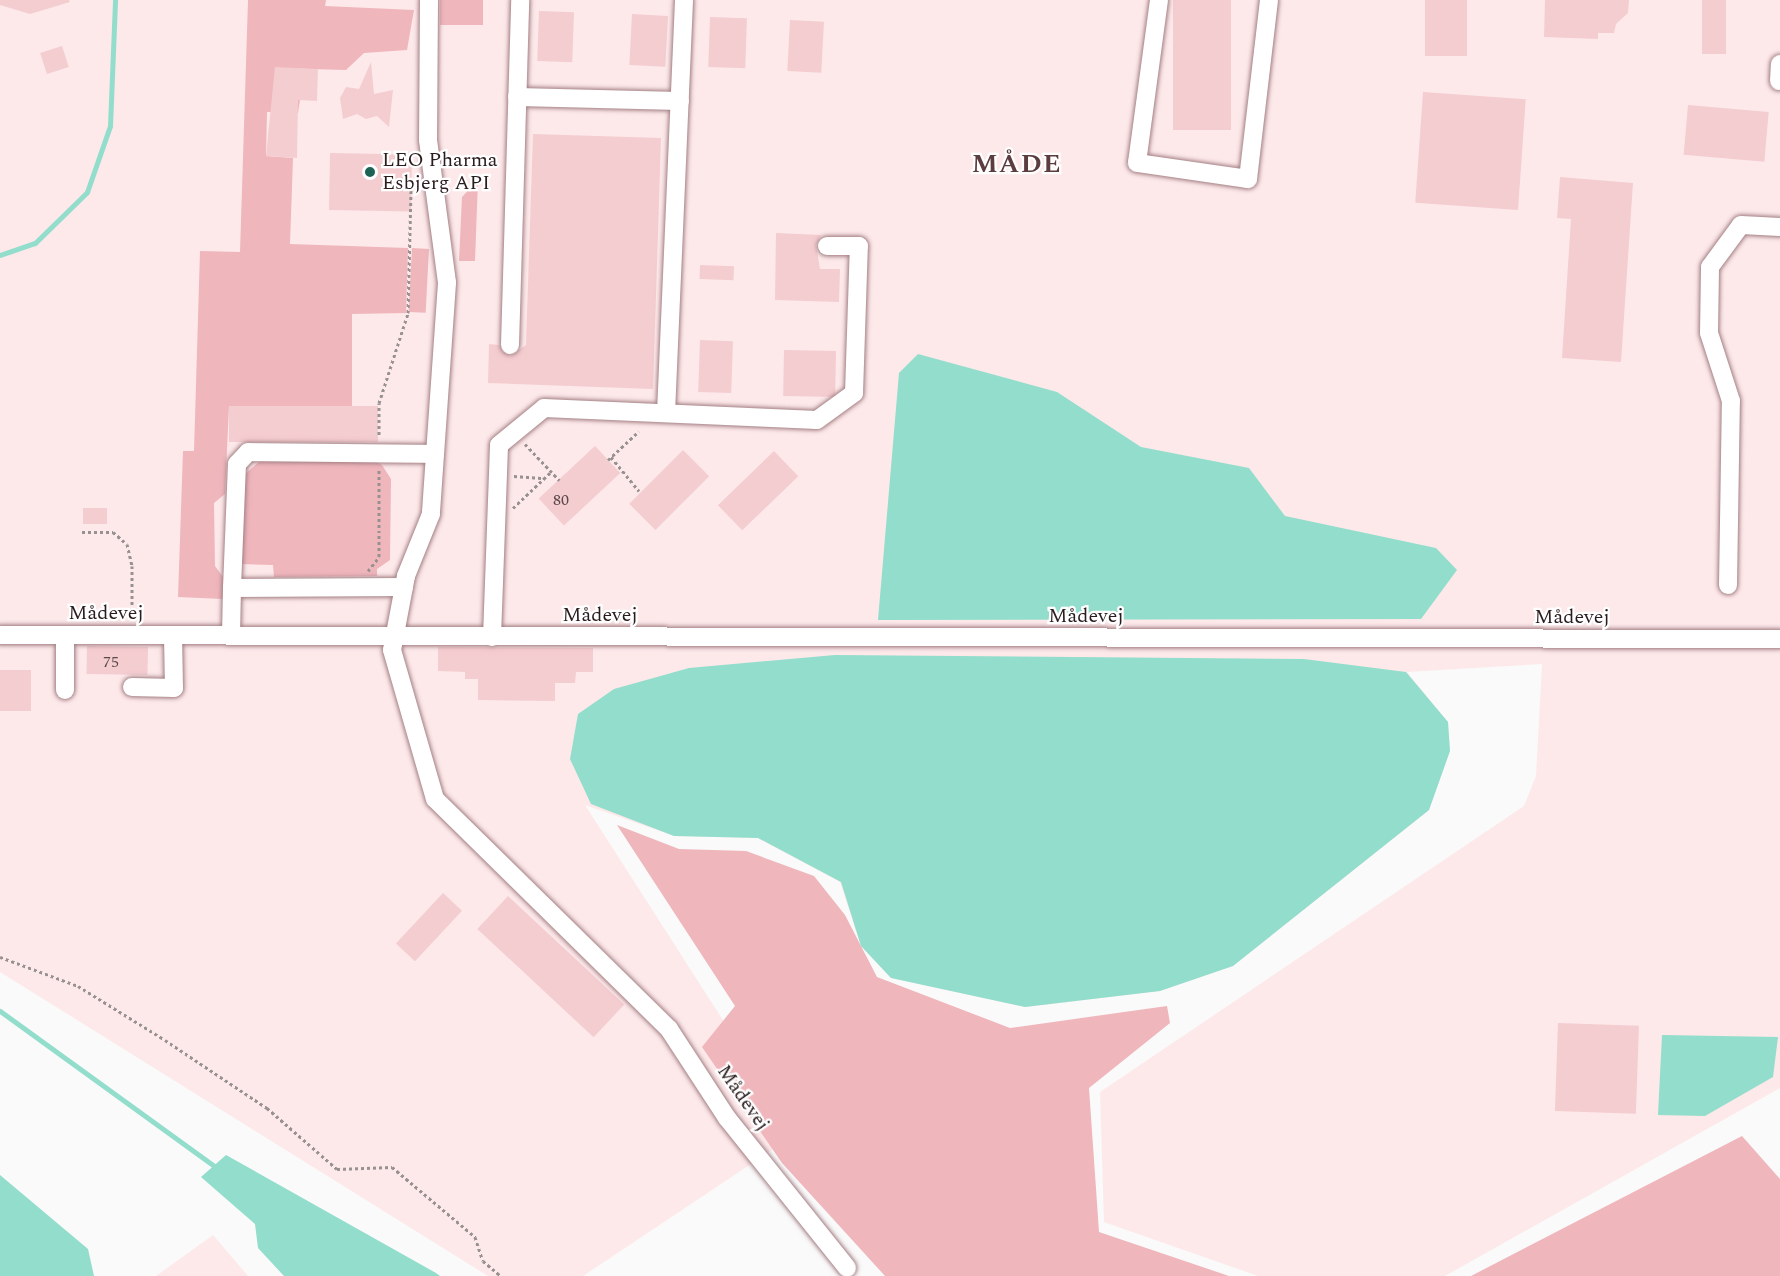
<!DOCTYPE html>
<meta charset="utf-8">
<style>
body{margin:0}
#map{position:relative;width:1780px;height:1276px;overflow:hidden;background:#fafafa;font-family:Spectral,serif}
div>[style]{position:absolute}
.built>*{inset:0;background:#fde9ea}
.green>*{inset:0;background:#efb6bc;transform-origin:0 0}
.water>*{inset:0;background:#92ddcb}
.stream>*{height:5px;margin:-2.5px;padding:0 2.5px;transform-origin:2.5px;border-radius:2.5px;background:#92ddcb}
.building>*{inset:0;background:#f4cdd0;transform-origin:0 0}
.path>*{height:3px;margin-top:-1.5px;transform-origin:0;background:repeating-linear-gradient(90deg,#989192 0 3px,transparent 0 6px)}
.roads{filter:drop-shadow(0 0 2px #a37f83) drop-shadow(0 0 2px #a37f83)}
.minor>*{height:18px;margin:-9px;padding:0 9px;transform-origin:9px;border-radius:9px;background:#fff}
.dots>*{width:16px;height:16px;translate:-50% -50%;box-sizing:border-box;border:3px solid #fff;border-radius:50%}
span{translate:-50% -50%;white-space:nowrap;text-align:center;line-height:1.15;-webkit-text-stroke:4.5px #fff;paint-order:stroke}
.number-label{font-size:16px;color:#5c484a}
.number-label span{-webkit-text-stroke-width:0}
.poi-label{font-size:20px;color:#2a1c1d}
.left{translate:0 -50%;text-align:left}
.street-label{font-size:20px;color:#2a1c1d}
.district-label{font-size:26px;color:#5b3c3f;font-weight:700;letter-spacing:1.5px}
</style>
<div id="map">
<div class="built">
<div style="clip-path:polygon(0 0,1780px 0,1780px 1088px,1445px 1276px,1258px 1276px,1104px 1222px,1100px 1092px,1524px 806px,1536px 776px,1542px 664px,1407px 672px,1448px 722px,1450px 751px,1429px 810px,1233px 966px,1160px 991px,1025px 1007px,891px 978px,861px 946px,840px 882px,758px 838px,674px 836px,585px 805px,796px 1134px,583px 1276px,488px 1276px,0 972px)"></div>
<div style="clip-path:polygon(213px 1235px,248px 1276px,156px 1276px)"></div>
</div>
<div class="green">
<div style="clip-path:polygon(248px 0,326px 0,325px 6px,414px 10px,407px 50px,364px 53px,346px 70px,275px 68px,300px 100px,298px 113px,267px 112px,266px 156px,293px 158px,290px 244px,408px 248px,406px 313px,352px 314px,352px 406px,229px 406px,225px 494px,214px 503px,215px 566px,223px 577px,223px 599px,178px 597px,183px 451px,194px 451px,200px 251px,240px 252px)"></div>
<div style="left:440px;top:0;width:43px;height:25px"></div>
<div style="clip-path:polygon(478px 180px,475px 261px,459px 261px,462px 197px)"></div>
<div style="left:412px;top:248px;width:17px;height:64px;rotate:3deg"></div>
<div style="clip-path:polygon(261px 460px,375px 461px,382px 465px,391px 479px,390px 560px,377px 569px,377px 576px,274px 577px,273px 565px,241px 564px,245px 474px)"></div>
<div style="clip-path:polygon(617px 825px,679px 849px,746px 851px,814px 876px,845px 915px,877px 977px,1010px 1028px,1167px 1006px,1170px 1023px,1089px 1088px,1099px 1232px,1229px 1276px,885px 1276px,782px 1163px,702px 1047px,735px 1006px)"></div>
<div style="clip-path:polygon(1742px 1136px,1780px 1179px,1780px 1276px,1471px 1276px)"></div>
</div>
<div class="water">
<div style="clip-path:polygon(918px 354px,1057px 392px,1141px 447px,1249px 468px,1285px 516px,1436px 548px,1457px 570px,1421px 619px,878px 620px,899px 373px)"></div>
<div style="clip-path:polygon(835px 655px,1304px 659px,1406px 672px,1448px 722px,1450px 751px,1429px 810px,1233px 966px,1160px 991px,1025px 1007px,891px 978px,861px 946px,841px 882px,758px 838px,674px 836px,591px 804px,570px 759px,578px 714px,614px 689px,689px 668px)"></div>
<div style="clip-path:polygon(1662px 1035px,1778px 1037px,1773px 1077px,1705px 1116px,1658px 1115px)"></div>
<div style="clip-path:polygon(226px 1155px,436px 1273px,440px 1276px,284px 1276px,258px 1248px,255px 1224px,201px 1177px)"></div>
<div style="clip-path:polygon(0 1175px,88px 1249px,94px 1276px,0 1276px)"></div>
</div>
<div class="stream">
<div style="left:0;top:255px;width:37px;rotate:-19deg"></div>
<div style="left:35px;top:243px;width:73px;rotate:-44.4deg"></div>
<div style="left:87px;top:192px;width:70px;rotate:-70.8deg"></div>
<div style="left:110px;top:126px;width:126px;rotate:-87.7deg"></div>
<div style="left:0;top:1011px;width:264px;rotate:35.9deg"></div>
</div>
<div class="building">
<div style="clip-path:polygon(0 0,69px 0,70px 2px,30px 14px,0 5px)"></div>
<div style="left:1173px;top:0;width:58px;height:130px"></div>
<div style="left:1425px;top:0;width:42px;height:56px"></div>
<div style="clip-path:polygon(1545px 0,1629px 0,1628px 13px,1616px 24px,1614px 33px,1598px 33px,1598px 39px,1544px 37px)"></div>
<div style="left:1702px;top:0;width:24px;height:54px"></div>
<div style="left:539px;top:11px;width:35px;height:50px;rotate:2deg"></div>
<div style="left:632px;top:14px;width:36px;height:51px;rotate:3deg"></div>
<div style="left:710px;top:17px;width:37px;height:50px;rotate:2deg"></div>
<div style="left:790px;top:20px;width:34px;height:51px;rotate:3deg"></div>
<div style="left:62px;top:46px;width:22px;height:23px;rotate:72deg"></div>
<div style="clip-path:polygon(371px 62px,374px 94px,393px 90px,389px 127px,377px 116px,366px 119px,357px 114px,343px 119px,340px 98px,346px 87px,359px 89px)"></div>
<div style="clip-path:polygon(275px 67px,318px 69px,317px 101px,298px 100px,297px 158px,266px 156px)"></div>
<div style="left:1423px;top:92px;width:103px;height:111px;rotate:4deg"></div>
<div style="left:1688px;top:105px;width:81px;height:50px;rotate:5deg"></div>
<div style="clip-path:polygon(533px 134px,661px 138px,653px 389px,488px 383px,489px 344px,499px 345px,510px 356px,526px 345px)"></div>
<div style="left:330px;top:153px;width:82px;height:57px;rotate:1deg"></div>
<div style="clip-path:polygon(1560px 177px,1633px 183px,1621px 362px,1562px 358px,1571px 219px,1557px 218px)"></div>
<div style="clip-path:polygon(776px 233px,821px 235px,816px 245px,820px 269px,840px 269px,839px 302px,775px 300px)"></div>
<div style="left:700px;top:265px;width:34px;height:14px;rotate:2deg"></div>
<div style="left:700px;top:340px;width:33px;height:52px;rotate:2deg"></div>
<div style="left:784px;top:350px;width:52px;height:46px;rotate:1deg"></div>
<div style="left:229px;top:406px;width:149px;height:36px"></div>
<div style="left:595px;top:446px;width:37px;height:77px;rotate:47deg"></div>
<div style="left:683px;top:450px;width:37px;height:76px;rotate:45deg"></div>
<div style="left:774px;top:451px;width:35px;height:78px;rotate:46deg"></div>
<div style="left:83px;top:508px;width:24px;height:16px"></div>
<div style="left:87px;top:646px;width:61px;height:28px;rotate:1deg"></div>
<div style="clip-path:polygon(438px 647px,593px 648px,593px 672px,576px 672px,575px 683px,555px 683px,555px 701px,478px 700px,478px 679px,465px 679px,465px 672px,438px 671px)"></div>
<div style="left:0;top:670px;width:31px;height:41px"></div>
<div style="left:443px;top:893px;width:26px;height:69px;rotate:43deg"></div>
<div style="left:508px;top:896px;width:159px;height:45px;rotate:43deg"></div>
<div style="left:1558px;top:1023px;width:81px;height:88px;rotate:2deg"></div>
</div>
<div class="path">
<div style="left:379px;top:435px;width:32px;rotate:-90deg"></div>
<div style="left:379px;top:403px;width:95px;rotate:-72.1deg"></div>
<div style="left:408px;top:313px;width:124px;rotate:-88.6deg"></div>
<div style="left:525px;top:444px;width:50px;rotate:46.6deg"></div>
<div style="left:611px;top:457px;width:44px;rotate:50.5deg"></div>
<div style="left:608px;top:460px;width:42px;rotate:-43.1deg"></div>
<div style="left:514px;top:476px;width:31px;rotate:4deg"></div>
<div style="left:513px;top:508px;width:52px;rotate:-43.5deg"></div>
<div style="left:82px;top:532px;width:31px"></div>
<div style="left:113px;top:532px;width:18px;rotate:41deg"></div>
<div style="left:127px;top:544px;width:23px;rotate:77deg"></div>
<div style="left:132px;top:566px;width:52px;rotate:90deg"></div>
<div style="left:368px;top:571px;width:18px;rotate:-52deg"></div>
<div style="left:379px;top:557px;width:88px;rotate:-90deg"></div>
<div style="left:0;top:957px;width:83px;rotate:20.4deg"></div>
<div style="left:78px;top:986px;width:102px;rotate:31.8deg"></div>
<div style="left:165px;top:1040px;width:123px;rotate:33.7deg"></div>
<div style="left:267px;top:1108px;width:93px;rotate:41.1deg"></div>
<div style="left:337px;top:1169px;width:55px;rotate:-2.1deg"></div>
<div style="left:392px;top:1167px;width:109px;rotate:40.1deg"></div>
<div style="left:475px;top:1237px;width:25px;rotate:72deg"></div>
<div style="left:483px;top:1261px;width:23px;rotate:40deg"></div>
</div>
<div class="roads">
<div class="minor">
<div style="left:429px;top:0;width:140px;rotate:90.4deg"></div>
<div style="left:428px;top:140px;width:144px;rotate:82.4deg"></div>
<div style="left:447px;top:283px;width:232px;rotate:94deg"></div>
<div style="left:431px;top:514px;width:67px;rotate:112deg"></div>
<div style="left:406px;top:576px;width:75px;rotate:100.7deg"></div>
<div style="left:392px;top:650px;width:155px;rotate:73.9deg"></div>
<div style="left:435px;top:799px;width:328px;rotate:44.5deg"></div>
<div style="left:669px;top:1029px;width:106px;rotate:56.9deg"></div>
<div style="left:727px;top:1118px;width:192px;rotate:51.3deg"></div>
<div style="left:1159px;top:0;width:164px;rotate:97.7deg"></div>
<div style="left:1137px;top:163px;width:112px;rotate:8.2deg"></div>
<div style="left:1248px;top:179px;width:180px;rotate:-83.3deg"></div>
<div style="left:1779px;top:81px;width:17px;rotate:-87deg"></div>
<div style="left:517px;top:97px;width:163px;rotate:1.4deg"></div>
<div style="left:510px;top:345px;width:345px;rotate:-88.3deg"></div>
<div style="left:666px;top:413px;width:413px;rotate:-87.5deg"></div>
<div style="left:1728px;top:585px;width:184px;rotate:-89.1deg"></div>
<div style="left:1731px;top:401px;width:71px;rotate:-107.9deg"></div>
<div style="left:1709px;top:333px;width:66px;rotate:-89.1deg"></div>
<div style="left:1710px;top:267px;width:52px;rotate:-53.6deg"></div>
<div style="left:1741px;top:225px;width:39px;rotate:3deg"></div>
<div style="left:232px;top:588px;width:124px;rotate:-87.7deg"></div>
<div style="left:237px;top:464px;width:16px;rotate:-47deg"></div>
<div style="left:248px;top:452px;width:187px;rotate:0.6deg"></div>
<div style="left:0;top:635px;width:1780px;rotate:0.13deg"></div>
<div style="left:65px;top:635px;width:55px;rotate:90deg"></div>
<div style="left:231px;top:636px;width:48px;rotate:-88.8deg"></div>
<div style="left:232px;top:588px;width:172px;rotate:-0.3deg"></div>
<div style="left:492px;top:637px;width:192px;rotate:-87.9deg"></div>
<div style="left:499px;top:445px;width:58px;rotate:-39.4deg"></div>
<div style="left:544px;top:408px;width:273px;rotate:2.5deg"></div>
<div style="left:817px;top:420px;width:46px;rotate:-36.1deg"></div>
<div style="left:854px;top:393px;width:147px;rotate:-88.1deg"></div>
<div style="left:859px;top:246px;width:32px;rotate:180deg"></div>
<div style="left:132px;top:687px;width:42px;rotate:1.4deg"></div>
<div style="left:174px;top:688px;width:53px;rotate:-91.1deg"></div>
</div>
</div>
<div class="dots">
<div style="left:370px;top:172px;background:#1d6355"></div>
</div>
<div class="number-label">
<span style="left:561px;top:500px">80</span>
<span style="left:111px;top:662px">75</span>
</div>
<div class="poi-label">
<span class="left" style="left:382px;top:172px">LEO Pharma<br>Esbjerg API</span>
</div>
<div class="street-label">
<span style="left:106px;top:613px">Mådevej</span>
<span style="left:600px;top:615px">Mådevej</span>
<span style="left:1086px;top:616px">Mådevej</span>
<span style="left:1572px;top:617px">Mådevej</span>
<span style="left:743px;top:1098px;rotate:55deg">Mådevej</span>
</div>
<div class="district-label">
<span style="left:1017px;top:165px">MÅDE</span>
</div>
</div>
